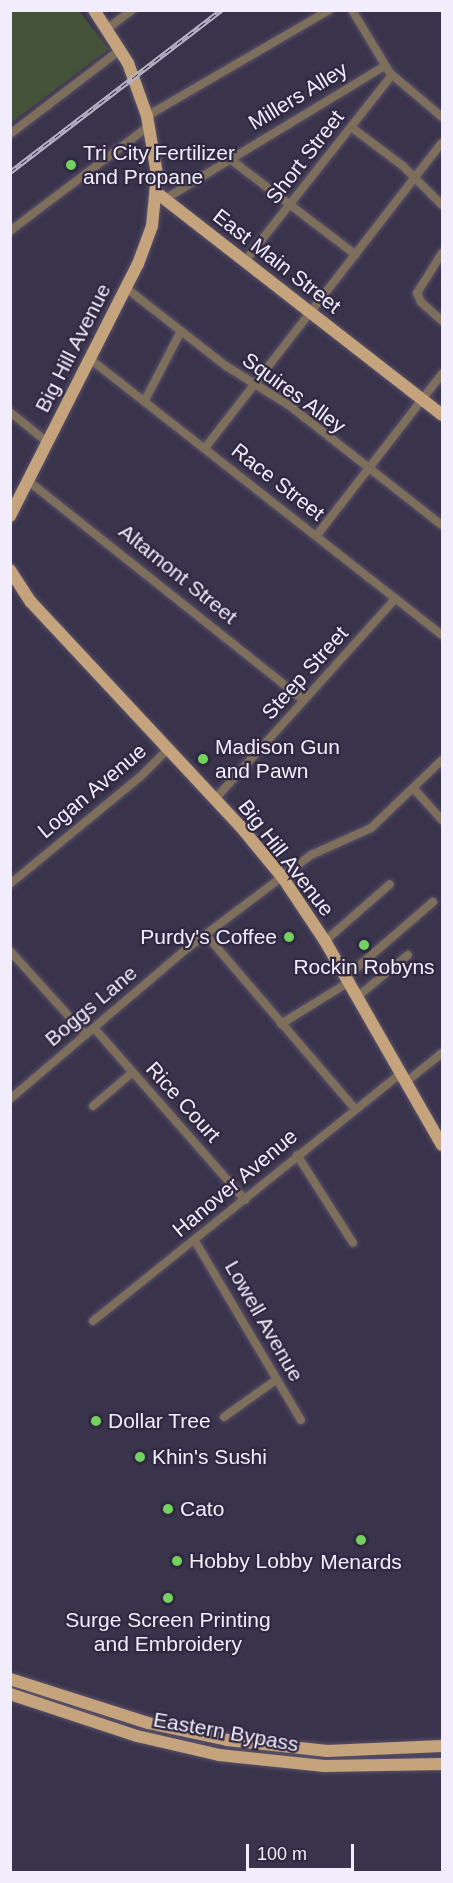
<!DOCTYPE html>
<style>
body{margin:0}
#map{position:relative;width:453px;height:1883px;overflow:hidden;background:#3a334c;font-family:Helvetica,sans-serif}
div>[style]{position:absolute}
.green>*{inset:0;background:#445339}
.roads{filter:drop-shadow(0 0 2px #575168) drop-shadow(0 0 2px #575168)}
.minor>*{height:8px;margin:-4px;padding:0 4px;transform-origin:4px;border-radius:4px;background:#7e6e5c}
.primary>*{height:12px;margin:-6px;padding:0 6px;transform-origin:6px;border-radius:6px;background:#c4a37d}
.rail>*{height:4.5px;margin-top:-2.25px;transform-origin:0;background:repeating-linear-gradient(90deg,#302941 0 7px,#b9b4c7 0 14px);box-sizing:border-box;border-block:2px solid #b9b4c7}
.dots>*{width:16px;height:16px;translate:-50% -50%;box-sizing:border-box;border:3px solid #302941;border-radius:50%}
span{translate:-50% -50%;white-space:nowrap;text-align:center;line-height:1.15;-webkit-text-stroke:4.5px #302941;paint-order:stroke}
.street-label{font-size:21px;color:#f1edfd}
.poi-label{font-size:21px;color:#f1edfd}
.left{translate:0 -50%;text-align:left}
.right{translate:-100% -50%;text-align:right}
.frame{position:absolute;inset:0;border:12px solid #f1edfd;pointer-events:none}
.scale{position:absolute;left:246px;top:1844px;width:108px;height:27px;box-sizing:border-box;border:3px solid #f1edfd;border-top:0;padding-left:8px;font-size:18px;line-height:21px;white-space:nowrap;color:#f1edfd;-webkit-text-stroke:4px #302941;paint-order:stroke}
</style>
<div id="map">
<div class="green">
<div style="clip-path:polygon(11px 10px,79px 11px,109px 49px,11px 123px)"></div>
</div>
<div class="roads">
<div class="minor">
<div style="left:352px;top:10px;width:74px;rotate:58.9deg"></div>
<div style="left:390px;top:73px;width:68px;rotate:40.2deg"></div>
<div style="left:108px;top:28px;width:30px;rotate:-37deg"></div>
<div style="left:147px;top:116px;width:211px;rotate:-30.2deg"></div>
<div style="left:351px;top:127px;width:65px;rotate:36.9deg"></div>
<div style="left:403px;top:166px;width:55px;rotate:45deg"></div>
<div style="left:10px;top:134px;width:140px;rotate:-37.4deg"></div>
<div style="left:230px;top:159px;width:158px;rotate:37.3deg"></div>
<div style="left:165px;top:199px;width:257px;rotate:-31.2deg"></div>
<div style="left:10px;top:231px;width:174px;rotate:-37.1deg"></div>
<div style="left:442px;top:253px;width:47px;rotate:122deg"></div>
<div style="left:417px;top:293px;width:10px;rotate:66deg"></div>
<div style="left:421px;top:302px;width:28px;rotate:42deg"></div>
<div style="left:245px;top:261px;width:237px;rotate:-51.7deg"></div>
<div style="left:126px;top:288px;width:127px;rotate:38deg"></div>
<div style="left:226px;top:366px;width:75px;rotate:32deg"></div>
<div style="left:290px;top:406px;width:193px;rotate:38.1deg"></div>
<div style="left:90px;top:359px;width:447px;rotate:38.1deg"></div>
<div style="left:145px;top:400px;width:78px;rotate:-62.4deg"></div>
<div style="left:10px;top:412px;width:48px;rotate:39deg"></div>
<div style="left:205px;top:448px;width:386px;rotate:-52.2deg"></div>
<div style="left:27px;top:480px;width:354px;rotate:38.5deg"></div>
<div style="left:317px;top:535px;width:204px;rotate:-52.2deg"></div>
<div style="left:414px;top:789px;width:42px;rotate:47.9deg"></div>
<div style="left:215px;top:799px;width:270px;rotate:-48deg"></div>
<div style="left:10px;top:884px;width:168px;rotate:-39.5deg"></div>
<div style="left:140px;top:777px;width:40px;rotate:-45deg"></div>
<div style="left:206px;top:935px;width:229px;rotate:49.4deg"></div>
<div style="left:325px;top:941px;width:86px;rotate:-41.2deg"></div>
<div style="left:10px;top:951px;width:113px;rotate:47.9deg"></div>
<div style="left:346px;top:977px;width:115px;rotate:-40.8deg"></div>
<div style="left:357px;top:997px;width:66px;rotate:-39.5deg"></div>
<div style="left:281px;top:1024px;width:80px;rotate:-31.7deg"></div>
<div style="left:94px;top:1028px;width:229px;rotate:48.7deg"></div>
<div style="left:406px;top:1082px;width:46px;rotate:-38.9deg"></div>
<div style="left:10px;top:1099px;width:230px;rotate:-40.4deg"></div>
<div style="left:185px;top:950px;width:158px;rotate:-37deg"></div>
<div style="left:311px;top:855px;width:66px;rotate:-24.2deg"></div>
<div style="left:371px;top:828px;width:98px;rotate:-43.8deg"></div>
<div style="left:93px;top:1106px;width:52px;rotate:-40.4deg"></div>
<div style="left:297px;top:1155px;width:104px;rotate:57.5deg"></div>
<div style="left:195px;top:1241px;width:208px;rotate:59.4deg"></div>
<div style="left:93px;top:1321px;width:395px;rotate:-38.8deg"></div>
<div style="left:224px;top:1417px;width:65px;rotate:-35.6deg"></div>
</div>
<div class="primary">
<div style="left:157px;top:193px;width:361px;rotate:37.9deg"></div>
<div style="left:10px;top:516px;width:283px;rotate:-63.1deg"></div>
<div style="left:138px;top:264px;width:40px;rotate:-69.8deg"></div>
<div style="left:152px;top:226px;width:52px;rotate:-84.5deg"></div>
<div style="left:157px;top:174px;width:59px;rotate:-99.8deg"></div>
<div style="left:147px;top:116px;width:56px;rotate:-109.7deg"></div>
<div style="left:128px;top:63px;width:63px;rotate:-122.7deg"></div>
<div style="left:10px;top:570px;width:38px;rotate:57deg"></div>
<div style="left:31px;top:602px;width:306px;rotate:47deg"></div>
<div style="left:240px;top:826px;width:67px;rotate:50.4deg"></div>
<div style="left:283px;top:878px;width:76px;rotate:56.3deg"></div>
<div style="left:325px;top:941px;width:235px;rotate:60.2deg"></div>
<div style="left:10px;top:1679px;width:145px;rotate:17.7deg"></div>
<div style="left:148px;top:1723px;width:81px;rotate:12.1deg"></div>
<div style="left:227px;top:1740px;width:101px;rotate:6.3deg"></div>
<div style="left:327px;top:1751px;width:115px;rotate:-2.5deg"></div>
<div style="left:10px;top:1694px;width:134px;rotate:18.3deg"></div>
<div style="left:137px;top:1736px;width:84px;rotate:13deg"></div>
<div style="left:219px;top:1755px;width:106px;rotate:6deg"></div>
<div style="left:324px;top:1766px;width:118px;rotate:-1deg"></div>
</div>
</div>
<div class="rail">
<div style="left:10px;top:172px;width:266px;rotate:-37.5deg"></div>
</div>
<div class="dots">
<div style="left:71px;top:165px;background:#72d25d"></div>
<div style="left:203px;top:759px;background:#72d25d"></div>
<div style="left:289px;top:937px;background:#72d25d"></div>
<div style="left:364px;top:945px;background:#72d25d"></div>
<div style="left:96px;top:1421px;background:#72d25d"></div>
<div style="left:140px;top:1457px;background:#72d25d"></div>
<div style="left:168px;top:1509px;background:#72d25d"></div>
<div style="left:361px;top:1540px;background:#72d25d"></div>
<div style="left:177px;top:1561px;background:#72d25d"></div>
<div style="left:168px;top:1598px;background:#72d25d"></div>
</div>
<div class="street-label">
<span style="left:298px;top:96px;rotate:-31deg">Millers Alley</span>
<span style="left:305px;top:157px;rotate:-52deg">Short Street</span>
<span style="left:277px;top:261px;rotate:38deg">East Main Street</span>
<span style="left:73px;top:348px;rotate:-63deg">Big Hill Avenue</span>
<span style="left:294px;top:393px;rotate:36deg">Squires Alley</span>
<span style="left:278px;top:482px;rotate:38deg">Race Street</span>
<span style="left:178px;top:574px;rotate:39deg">Altamont Street</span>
<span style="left:305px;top:673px;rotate:-48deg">Steep Street</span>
<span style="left:92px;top:791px;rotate:-40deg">Logan Avenue</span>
<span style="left:286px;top:858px;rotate:52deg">Big Hill Avenue</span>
<span style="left:91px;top:1006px;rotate:-40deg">Boggs Lane</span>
<span style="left:183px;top:1102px;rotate:48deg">Rice Court</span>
<span style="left:235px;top:1183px;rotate:-40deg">Hanover Avenue</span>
<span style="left:264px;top:1321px;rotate:60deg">Lowell Avenue</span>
<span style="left:226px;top:1732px;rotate:10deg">Eastern Bypass</span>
</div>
<div class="poi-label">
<span class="left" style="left:83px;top:165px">Tri City Fertilizer<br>and Propane</span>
<span class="left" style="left:215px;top:759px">Madison Gun<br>and Pawn</span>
<span class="right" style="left:277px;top:937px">Purdy's Coffee</span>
<span style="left:364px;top:967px">Rockin Robyns</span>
<span class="left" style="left:108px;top:1421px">Dollar Tree</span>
<span class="left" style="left:152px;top:1457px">Khin's Sushi</span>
<span class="left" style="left:180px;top:1509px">Cato</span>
<span class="left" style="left:189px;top:1561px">Hobby Lobby</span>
<span style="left:361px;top:1562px">Menards</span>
<span style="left:168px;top:1632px">Surge Screen Printing<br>and Embroidery</span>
</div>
<div class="frame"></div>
<div class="scale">100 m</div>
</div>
